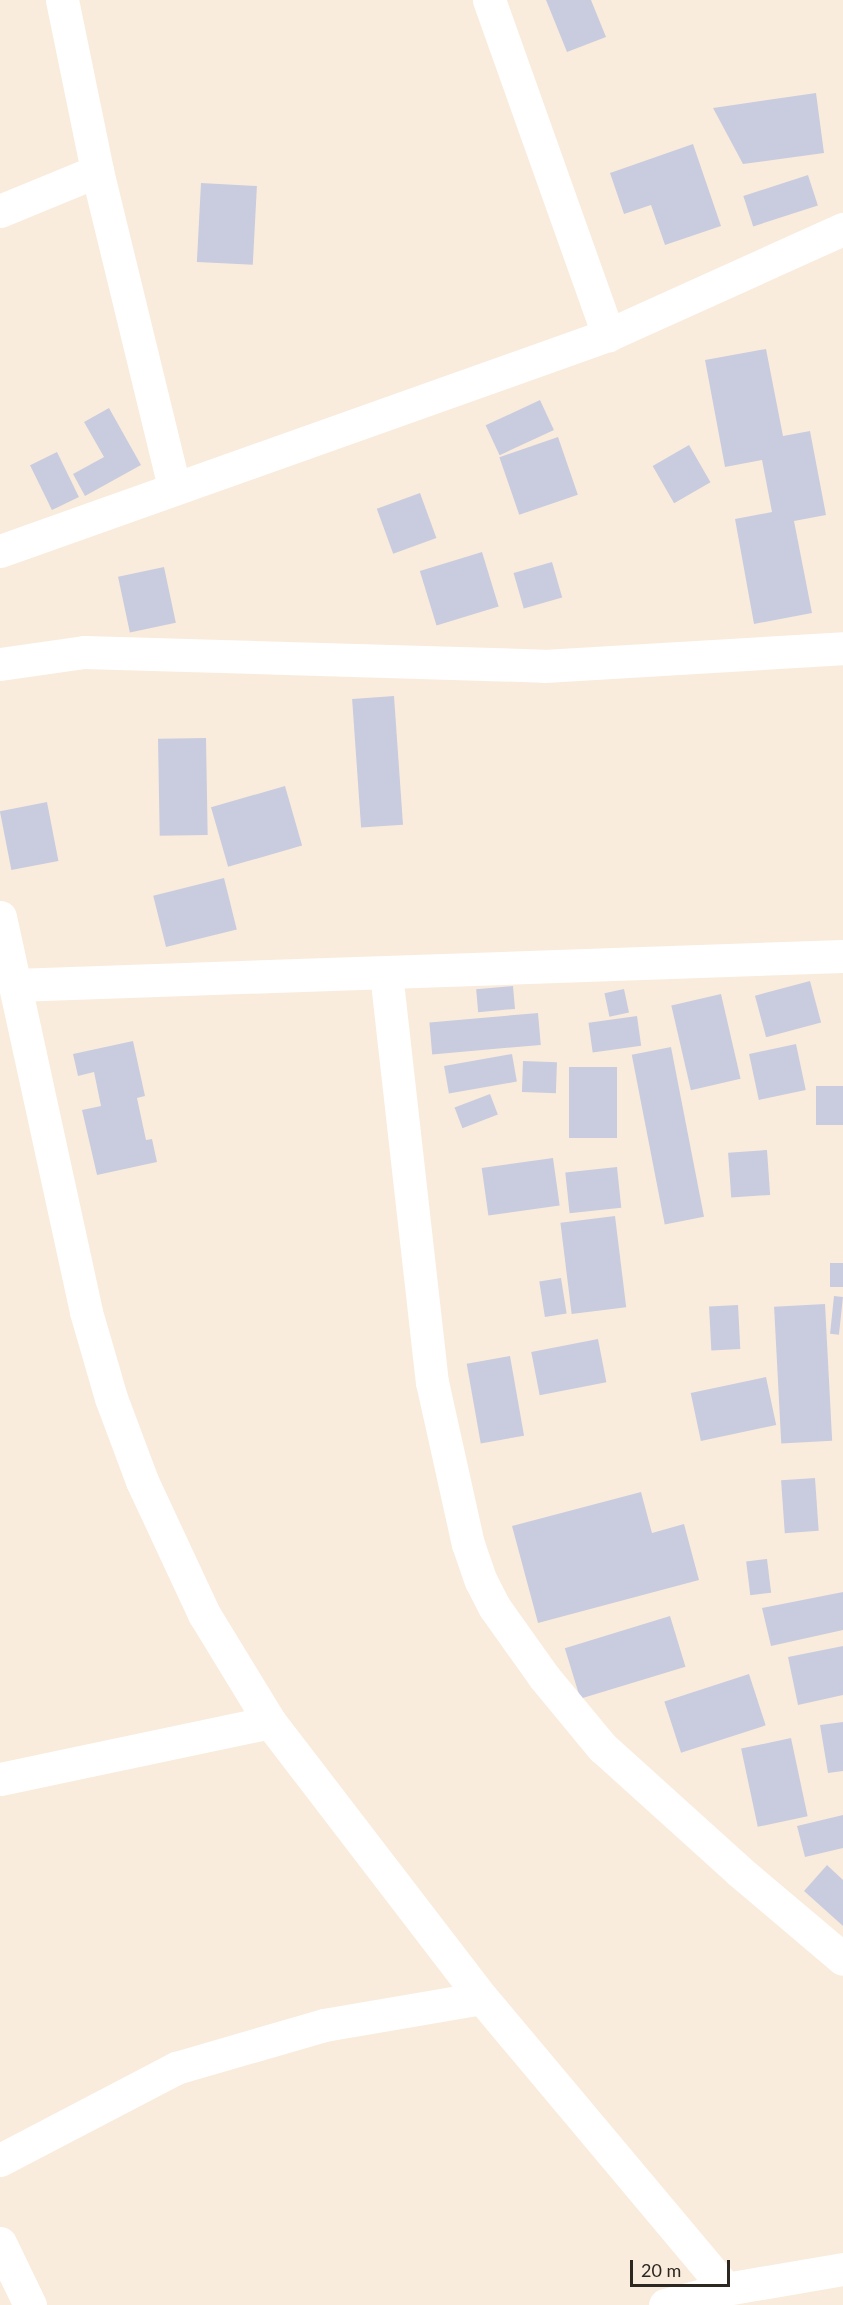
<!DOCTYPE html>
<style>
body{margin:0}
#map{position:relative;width:843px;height:2305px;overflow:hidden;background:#faecdc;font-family:Lato,sans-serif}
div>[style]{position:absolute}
.building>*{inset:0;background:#c9ccdf;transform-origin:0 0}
.street>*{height:33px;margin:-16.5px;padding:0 16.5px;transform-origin:16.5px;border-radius:16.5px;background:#fff}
span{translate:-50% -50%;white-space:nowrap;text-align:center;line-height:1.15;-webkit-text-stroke:4.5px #faecdc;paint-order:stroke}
.scale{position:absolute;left:630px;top:2260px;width:100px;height:27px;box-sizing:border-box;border:3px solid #2c2721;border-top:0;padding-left:8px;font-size:18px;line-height:21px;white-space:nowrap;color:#2c2721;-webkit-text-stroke:4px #faecdc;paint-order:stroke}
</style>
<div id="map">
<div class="building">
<div style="clip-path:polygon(546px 0,591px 0,606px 37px,567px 52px)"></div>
<div style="clip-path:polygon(816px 93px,824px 153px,743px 164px,713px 108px)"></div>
<div style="clip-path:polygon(693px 144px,721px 226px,665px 245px,651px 205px,624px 214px,610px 173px)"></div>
<div style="left:808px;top:175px;width:32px;height:68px;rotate:72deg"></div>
<div style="left:201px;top:183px;width:56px;height:79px;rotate:3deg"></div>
<div style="clip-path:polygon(766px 349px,783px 436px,810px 431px,826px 515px,794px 521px,812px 613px,754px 624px,735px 519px,772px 512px,762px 460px,725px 467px,705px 360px)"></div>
<div style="left:540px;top:400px;width:33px;height:60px;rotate:65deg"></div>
<div style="clip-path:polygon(109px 408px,141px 465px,85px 496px,73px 474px,104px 457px,84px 422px)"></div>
<div style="left:558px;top:437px;width:61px;height:62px;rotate:71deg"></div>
<div style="left:689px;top:445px;width:43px;height:42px;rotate:60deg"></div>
<div style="left:57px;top:452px;width:50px;height:30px;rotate:64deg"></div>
<div style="left:420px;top:493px;width:48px;height:46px;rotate:70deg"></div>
<div style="left:482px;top:552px;width:57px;height:65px;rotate:73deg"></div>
<div style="left:552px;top:562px;width:37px;height:40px;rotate:74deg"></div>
<div style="left:164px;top:567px;width:57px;height:47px;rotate:78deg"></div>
<div style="left:394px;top:696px;width:129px;height:42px;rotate:86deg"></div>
<div style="left:206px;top:738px;width:97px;height:48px;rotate:89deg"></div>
<div style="left:285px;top:786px;width:62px;height:77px;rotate:74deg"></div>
<div style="left:47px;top:802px;width:60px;height:48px;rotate:79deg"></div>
<div style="left:224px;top:878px;width:53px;height:73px;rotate:76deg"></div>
<div style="left:810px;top:981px;width:43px;height:57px;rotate:75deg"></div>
<div style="left:513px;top:986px;width:23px;height:37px;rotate:85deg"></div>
<div style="left:624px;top:989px;width:24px;height:20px;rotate:78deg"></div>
<div style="left:721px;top:994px;width:87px;height:51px;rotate:77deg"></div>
<div style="left:538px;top:1013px;width:32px;height:109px;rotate:85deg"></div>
<div style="left:637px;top:1016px;width:30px;height:49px;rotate:82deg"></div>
<div style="clip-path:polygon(133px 1041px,145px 1096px,137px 1098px,146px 1140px,152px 1139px,157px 1162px,97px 1175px,82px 1110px,101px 1106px,94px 1072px,78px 1076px,73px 1054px)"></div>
<div style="left:796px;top:1044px;width:47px;height:48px;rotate:78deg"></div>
<div style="left:671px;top:1047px;width:173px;height:40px;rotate:79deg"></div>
<div style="left:512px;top:1054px;width:28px;height:69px;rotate:80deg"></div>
<div style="left:523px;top:1061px;width:34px;height:31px;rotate:2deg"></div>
<div style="left:569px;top:1067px;width:48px;height:71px"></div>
<div style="left:816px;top:1086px;width:27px;height:39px"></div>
<div style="left:490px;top:1094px;width:22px;height:38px;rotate:69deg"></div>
<div style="left:767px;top:1150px;width:45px;height:39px;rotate:86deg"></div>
<div style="left:553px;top:1158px;width:48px;height:72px;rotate:82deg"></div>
<div style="left:617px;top:1167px;width:41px;height:52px;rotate:84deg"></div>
<div style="left:615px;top:1216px;width:92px;height:55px;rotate:83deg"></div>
<div style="left:830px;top:1263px;width:13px;height:24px"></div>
<div style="left:561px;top:1278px;width:36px;height:22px;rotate:81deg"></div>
<div style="left:834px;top:1296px;width:9px;height:38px;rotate:6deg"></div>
<div style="left:825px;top:1304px;width:137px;height:51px;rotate:87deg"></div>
<div style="left:738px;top:1305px;width:44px;height:29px;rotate:87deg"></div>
<div style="left:598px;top:1339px;width:44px;height:68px;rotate:79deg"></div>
<div style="left:510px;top:1356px;width:81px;height:44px;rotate:80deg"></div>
<div style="left:766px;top:1377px;width:49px;height:77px;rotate:78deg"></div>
<div style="left:815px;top:1478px;width:53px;height:34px;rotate:86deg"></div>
<div style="clip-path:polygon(641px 1492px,652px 1533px,684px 1524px,699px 1580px,538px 1623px,512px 1526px)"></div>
<div style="left:767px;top:1559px;width:34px;height:21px;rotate:83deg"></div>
<div style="clip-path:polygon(843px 1592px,843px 1630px,771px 1646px,762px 1608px)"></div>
<div style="left:670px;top:1616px;width:53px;height:110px;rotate:73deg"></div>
<div style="clip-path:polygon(843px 1646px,843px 1695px,798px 1705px,788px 1657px)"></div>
<div style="left:749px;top:1674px;width:54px;height:89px;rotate:72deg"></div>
<div style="clip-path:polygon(843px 1722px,843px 1771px,828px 1773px,820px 1725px)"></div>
<div style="left:791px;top:1738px;width:80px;height:51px;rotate:78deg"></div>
<div style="clip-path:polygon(843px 1815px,843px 1848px,805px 1857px,797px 1826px)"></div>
<div style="clip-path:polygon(827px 1865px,843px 1880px,843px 1926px,804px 1891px)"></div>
</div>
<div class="street">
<div style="left:62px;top:0;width:175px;rotate:78.4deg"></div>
<div style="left:97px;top:171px;width:325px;rotate:76.3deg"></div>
<div style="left:489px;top:0;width:356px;rotate:70.4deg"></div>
<div style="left:0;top:211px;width:105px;rotate:-22.4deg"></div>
<div style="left:0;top:551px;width:645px;rotate:-19.56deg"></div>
<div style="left:608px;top:335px;width:258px;rotate:-24.3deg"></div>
<div style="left:0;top:664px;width:85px;rotate:-8.1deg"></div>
<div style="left:84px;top:652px;width:460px;rotate:1.7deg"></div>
<div style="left:544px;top:666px;width:300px;rotate:-3.4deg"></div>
<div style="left:0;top:917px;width:404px;rotate:77.7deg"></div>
<div style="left:86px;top:1312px;width:90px;rotate:73.8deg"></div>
<div style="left:111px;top:1398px;width:89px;rotate:69.5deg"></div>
<div style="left:142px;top:1481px;width:147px;rotate:65deg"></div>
<div style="left:204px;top:1614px;width:127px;rotate:58.6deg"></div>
<div style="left:270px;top:1722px;width:348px;rotate:52.5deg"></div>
<div style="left:482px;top:1998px;width:380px;rotate:50deg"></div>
<div style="left:386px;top:973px;width:412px;rotate:83.6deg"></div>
<div style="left:432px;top:1382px;width:166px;rotate:77.5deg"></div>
<div style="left:468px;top:1544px;width:39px;rotate:71deg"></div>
<div style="left:481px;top:1581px;width:30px;rotate:63deg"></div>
<div style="left:495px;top:1608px;width:85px;rotate:54.6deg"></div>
<div style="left:544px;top:1677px;width:91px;rotate:50.4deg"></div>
<div style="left:602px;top:1747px;width:185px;rotate:42.1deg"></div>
<div style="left:739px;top:1871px;width:136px;rotate:40.2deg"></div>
<div style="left:15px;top:985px;width:829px;rotate:-2.01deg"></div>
<div style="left:0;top:1779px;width:276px;rotate:-11.9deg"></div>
<div style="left:0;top:2160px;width:199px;rotate:-27.6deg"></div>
<div style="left:176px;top:2068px;width:154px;rotate:-16.2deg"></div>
<div style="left:324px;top:2025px;width:160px;rotate:-9.7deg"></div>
<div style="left:0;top:2243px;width:69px;rotate:64.2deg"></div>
<div style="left:665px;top:2305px;width:63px;rotate:-14.7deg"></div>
<div style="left:726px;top:2289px;width:119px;rotate:-9.7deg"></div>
</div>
<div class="scale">20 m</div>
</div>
